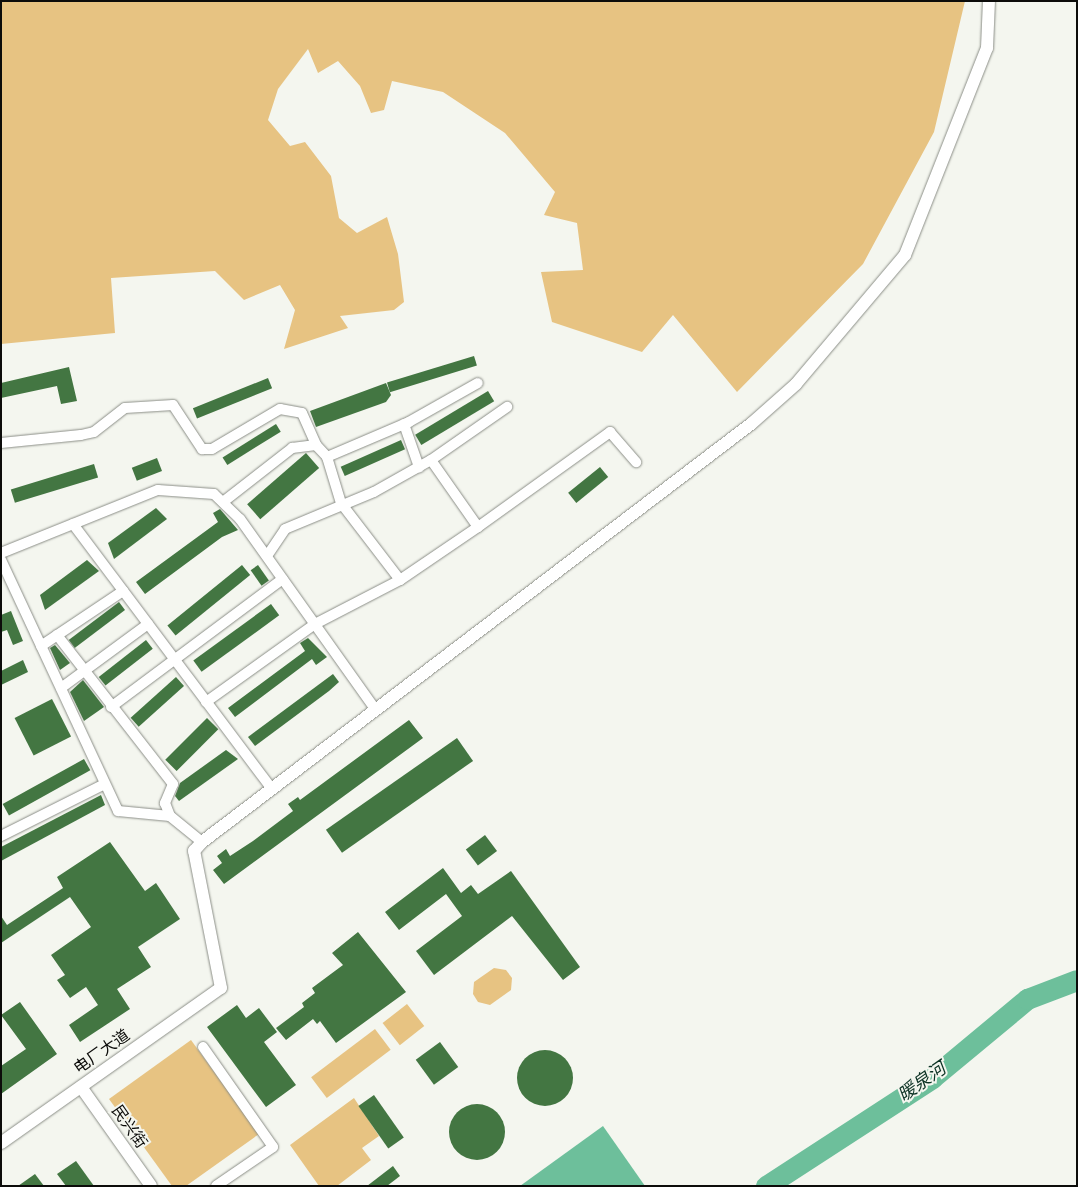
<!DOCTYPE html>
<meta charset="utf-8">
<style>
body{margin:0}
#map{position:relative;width:1078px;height:1187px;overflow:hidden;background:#f4f6ef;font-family:Roboto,"Noto Sans SC",sans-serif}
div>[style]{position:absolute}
.green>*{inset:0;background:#e7c382;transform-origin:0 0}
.water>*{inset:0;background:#6dbf9b}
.river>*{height:21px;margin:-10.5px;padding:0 10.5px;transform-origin:10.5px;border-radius:10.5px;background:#6dbf9b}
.building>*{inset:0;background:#437642;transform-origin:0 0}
.round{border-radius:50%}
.roads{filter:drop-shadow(0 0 1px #8b8e87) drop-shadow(0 0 1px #8b8e87)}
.minor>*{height:10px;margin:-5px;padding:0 5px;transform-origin:5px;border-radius:5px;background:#fff}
.tertiary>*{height:12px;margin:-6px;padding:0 6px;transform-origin:6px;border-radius:6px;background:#fff}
span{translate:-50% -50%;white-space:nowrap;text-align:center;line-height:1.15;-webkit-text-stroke:4px #f4f6ef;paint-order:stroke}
.street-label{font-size:16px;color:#0c0c0a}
.water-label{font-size:18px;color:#0c3224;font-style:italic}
.frame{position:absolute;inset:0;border:2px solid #0c0c0a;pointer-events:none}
</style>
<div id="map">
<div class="green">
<div style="clip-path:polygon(1px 1px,965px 1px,934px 132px,863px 264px,737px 392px,673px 315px,642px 352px,552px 322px,541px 272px,583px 270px,577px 223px,544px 215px,555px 192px,505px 133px,443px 92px,392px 81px,384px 110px,371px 113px,360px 86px,338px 61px,318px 73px,308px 49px,278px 89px,268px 120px,290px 146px,305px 142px,331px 176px,339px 218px,357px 233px,387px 217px,398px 254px,404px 302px,394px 310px,340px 316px,348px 328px,284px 349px,295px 310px,280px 285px,244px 300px,215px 271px,111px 278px,115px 333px,1px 344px)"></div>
<div style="clip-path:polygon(494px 968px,506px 970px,512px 978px,511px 990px,490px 1005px,478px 1002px,473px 994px,474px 982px)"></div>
<div style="left:407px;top:1004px;width:28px;height:31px;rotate:52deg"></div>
<div style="left:375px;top:1029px;width:26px;height:80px;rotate:53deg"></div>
<div style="clip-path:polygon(191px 1040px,259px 1134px,186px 1186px,172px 1186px,109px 1099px)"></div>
<div style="clip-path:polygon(354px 1098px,379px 1136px,362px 1148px,371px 1160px,337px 1186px,319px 1186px,290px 1145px)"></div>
</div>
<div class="water">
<div style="clip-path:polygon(603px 1126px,645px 1186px,520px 1186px)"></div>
</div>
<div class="river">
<div style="left:766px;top:1186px;width:198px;rotate:-33deg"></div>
<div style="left:932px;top:1078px;width:124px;rotate:-39.7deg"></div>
<div style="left:1027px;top:999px;width:53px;rotate:-20.8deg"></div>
</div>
<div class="building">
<div style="left:474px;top:356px;width:10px;height:91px;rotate:73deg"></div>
<div style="clip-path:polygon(69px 367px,77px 401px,61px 404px,57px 386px,1px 398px,1px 383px)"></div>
<div style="left:268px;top:378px;width:11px;height:81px;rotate:68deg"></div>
<div style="clip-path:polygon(386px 383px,391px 395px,386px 402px,316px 427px,310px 411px)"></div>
<div style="left:488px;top:391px;width:12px;height:85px;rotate:59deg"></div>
<div style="left:276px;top:424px;width:9px;height:63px;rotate:58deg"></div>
<div style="left:401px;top:440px;width:10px;height:66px;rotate:66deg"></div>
<div style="left:306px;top:453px;width:20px;height:78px;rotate:49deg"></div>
<div style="left:157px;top:458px;width:14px;height:27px;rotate:69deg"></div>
<div style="left:94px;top:464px;width:14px;height:87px;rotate:73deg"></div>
<div style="left:600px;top:467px;width:13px;height:41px;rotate:51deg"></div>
<div style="clip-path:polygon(156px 508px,167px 519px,114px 559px,108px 543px)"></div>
<div style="clip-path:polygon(220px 509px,238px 530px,222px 537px,145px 594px,136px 582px,218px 522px,213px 513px)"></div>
<div style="clip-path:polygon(87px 560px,99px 571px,45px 610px,40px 595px)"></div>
<div style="left:242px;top:565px;width:13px;height:96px;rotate:51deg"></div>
<div style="left:258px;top:565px;width:19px;height:9px;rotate:55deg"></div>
<div style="left:119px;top:602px;width:10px;height:63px;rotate:53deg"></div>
<div style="left:271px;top:604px;width:14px;height:96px;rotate:54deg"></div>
<div style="clip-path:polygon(11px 611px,23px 641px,13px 645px,7px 630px,1px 632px,1px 615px)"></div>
<div style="clip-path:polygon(308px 638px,327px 657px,316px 665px,312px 659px,235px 717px,228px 708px,305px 651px,300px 643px)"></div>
<div style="left:146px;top:640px;width:11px;height:60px;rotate:52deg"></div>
<div style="clip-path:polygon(55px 645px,70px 663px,60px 670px,50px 648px)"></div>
<div style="clip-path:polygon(23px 660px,28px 672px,1px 685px,1px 671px)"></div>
<div style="clip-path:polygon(333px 674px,339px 682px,329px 691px,255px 746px,248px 737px)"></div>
<div style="left:176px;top:677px;width:12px;height:61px;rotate:48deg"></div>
<div style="clip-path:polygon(83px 680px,104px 707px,84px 721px,70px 692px)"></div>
<div style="left:52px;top:699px;width:42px;height:42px;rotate:63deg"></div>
<div style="left:207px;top:718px;width:16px;height:59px;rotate:45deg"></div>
<div style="clip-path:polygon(409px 720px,423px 738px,224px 884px,213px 870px,222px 863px,217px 856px,226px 849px,230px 856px,253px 841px,293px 811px,288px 804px,298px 797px,300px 800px)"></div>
<div style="left:457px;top:738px;width:28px;height:160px;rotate:55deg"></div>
<div style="clip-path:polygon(226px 750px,238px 759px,179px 801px,175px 796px,180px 783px)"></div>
<div style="left:84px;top:759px;width:13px;height:93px;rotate:61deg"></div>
<div style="clip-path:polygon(101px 795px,105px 805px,1px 861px,1px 847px)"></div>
<div style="left:485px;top:835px;width:20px;height:24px;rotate:53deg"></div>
<div style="clip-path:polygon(110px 842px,145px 891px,156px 883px,180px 919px,138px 947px,151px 967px,117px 989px,130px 1009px,80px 1042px,69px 1025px,98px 1005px,86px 987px,70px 998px,57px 980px,65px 975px,51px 955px,91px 927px,70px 897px,1px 943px,1px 916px,7px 925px,63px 888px,57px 877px)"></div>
<div style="clip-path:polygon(443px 868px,461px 893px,471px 885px,478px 894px,511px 871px,580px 967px,563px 980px,512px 916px,434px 975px,416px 951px,462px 916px,446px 894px,399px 930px,385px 912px)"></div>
<div style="clip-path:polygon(358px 932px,406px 992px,336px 1043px,320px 1021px,317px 1024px,313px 1019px,286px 1040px,276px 1028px,304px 1007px,302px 1003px,315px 993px,312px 988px,343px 965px,332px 953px)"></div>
<div style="clip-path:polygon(20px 1002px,57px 1054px,1px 1094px,1px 1066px,26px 1049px,1px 1015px)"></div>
<div style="clip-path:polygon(237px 1005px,246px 1018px,259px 1008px,277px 1032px,264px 1042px,296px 1085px,266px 1107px,207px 1027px)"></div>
<div style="left:440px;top:1042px;width:31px;height:30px;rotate:54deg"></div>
<div class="round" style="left:517px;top:1050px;width:56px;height:56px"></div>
<div style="left:374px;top:1095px;width:52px;height:19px;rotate:55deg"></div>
<div class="round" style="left:449px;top:1104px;width:56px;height:56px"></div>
<div style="clip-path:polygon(76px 1161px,94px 1186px,66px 1186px,57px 1174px)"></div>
<div style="clip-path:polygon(393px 1166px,400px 1176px,387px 1186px,367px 1186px)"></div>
<div style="clip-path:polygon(35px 1174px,44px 1186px,18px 1186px)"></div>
</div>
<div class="roads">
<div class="minor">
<div style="left:404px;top:424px;width:46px;rotate:70.8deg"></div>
<div style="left:1px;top:443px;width:80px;rotate:-5.7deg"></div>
<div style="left:81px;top:435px;width:13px;rotate:-13deg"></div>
<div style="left:94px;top:432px;width:39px;rotate:-38deg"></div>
<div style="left:125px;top:408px;width:48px;rotate:-3.6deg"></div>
<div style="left:173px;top:405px;width:53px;rotate:56.6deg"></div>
<div style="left:202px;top:449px;width:10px"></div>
<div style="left:212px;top:449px;width:79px;rotate:-30.5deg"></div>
<div style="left:280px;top:409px;width:22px;rotate:10deg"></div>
<div style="left:302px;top:413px;width:35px;rotate:66deg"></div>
<div style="left:327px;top:457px;width:48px;rotate:73.1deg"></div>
<div style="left:341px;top:503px;width:97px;rotate:52.5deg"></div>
<div style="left:431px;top:460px;width:82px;rotate:55deg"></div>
<div style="left:478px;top:527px;width:163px;rotate:-35.7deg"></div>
<div style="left:610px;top:432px;width:40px;rotate:49deg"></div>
<div style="left:223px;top:502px;width:88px;rotate:-38deg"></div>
<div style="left:292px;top:448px;width:24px;rotate:-7deg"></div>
<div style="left:316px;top:445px;width:16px;rotate:47deg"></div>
<div style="left:327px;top:457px;width:89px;rotate:-23.1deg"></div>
<div style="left:409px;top:422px;width:79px;rotate:-29.5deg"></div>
<div style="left:73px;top:524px;width:331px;rotate:53.1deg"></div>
<div style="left:1px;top:553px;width:169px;rotate:-21.9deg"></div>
<div style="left:158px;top:490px;width:56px;rotate:4.1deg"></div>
<div style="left:214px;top:494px;width:36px;rotate:44deg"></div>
<div style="left:240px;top:519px;width:233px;rotate:54.6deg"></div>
<div style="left:267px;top:556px;width:32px;rotate:-56deg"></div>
<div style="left:285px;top:529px;width:96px;rotate:-22.6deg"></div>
<div style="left:374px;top:492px;width:65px;rotate:-29.3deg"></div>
<div style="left:431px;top:460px;width:93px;rotate:-34.9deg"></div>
<div style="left:1px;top:560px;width:277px;rotate:65deg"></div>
<div style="left:118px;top:811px;width:52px;rotate:5.5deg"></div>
<div style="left:170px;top:816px;width:41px;rotate:39.1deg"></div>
<div style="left:57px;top:635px;width:189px;rotate:52.1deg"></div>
<div style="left:173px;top:784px;width:21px;rotate:113deg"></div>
<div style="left:165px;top:803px;width:14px;rotate:69deg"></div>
<div style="left:41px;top:646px;width:99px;rotate:-33.9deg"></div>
<div style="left:61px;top:688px;width:108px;rotate:-36.3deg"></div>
<div style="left:206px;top:702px;width:134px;rotate:-35.6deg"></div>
<div style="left:315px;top:624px;width:96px;rotate:-27.4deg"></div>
<div style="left:400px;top:580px;width:94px;rotate:-34.2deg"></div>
<div style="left:111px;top:707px;width:214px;rotate:-36.7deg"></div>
<div style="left:1px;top:836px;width:116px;rotate:-26.6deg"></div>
<div style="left:203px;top:1047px;width:122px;rotate:55deg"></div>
<div style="left:273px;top:1147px;width:69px;rotate:145.6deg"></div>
</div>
<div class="tertiary">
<div style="left:81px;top:1087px;width:121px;rotate:54.7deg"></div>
<div style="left:1px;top:1143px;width:269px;rotate:-35.2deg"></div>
<div style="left:221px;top:988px;width:140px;rotate:-101.1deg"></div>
<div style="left:194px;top:851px;width:12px;rotate:-48deg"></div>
<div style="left:202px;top:842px;width:690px;rotate:-37.29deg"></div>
<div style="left:751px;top:424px;width:60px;rotate:-41.6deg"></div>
<div style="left:796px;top:384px;width:169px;rotate:-49.8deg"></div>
<div style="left:905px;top:255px;width:223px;rotate:-68.4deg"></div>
<div style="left:987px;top:48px;width:47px;rotate:-87.6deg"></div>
</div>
</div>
<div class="street-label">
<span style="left:102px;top:1052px;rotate:-35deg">电厂大道</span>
<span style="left:129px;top:1127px;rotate:55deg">民兴街</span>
</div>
<div class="water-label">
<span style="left:922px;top:1082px;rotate:-35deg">暖泉河</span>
</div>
<div class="frame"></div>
</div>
